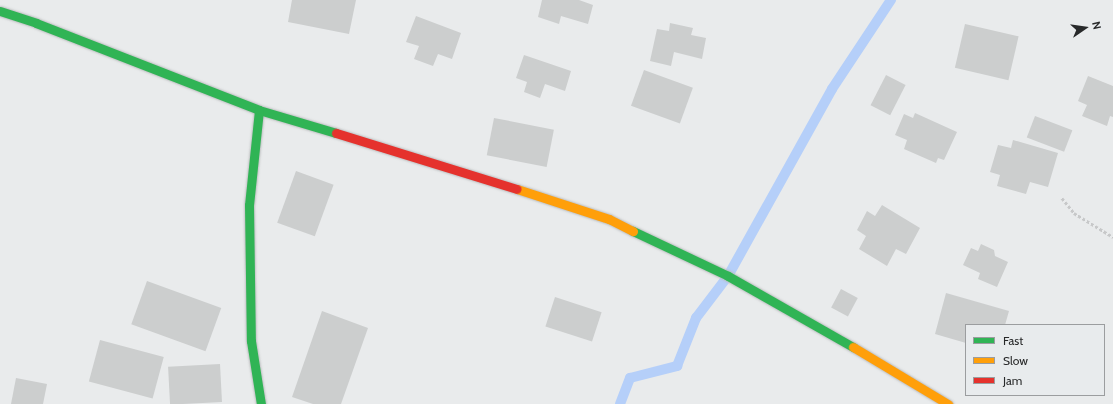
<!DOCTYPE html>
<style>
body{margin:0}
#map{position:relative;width:1113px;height:404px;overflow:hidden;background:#e9ebec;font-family:Cabin,sans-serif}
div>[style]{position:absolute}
.stream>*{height:10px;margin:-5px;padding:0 5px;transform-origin:5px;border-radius:5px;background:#b5cff9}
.building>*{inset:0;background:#cccece;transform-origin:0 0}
.path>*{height:2.5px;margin-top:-1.25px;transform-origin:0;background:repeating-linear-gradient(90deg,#c7c8c9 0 3px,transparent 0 5px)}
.roads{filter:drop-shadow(0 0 1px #bbbdbe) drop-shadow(0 0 1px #bbbdbe)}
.fast>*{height:9px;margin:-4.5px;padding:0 4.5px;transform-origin:4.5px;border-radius:4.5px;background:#30b455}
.slow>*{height:9px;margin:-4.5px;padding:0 4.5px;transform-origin:4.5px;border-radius:4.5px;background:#ff9f0a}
.jam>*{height:9px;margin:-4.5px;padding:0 4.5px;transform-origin:4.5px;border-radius:4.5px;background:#e5322d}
span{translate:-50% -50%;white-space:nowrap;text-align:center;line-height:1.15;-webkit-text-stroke:3px #e8ebed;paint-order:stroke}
.legend{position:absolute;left:965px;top:324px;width:140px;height:72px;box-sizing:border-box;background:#e8ebed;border:1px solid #9b9d9f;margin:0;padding:5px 7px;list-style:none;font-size:12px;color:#28292a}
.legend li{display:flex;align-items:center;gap:8px;height:20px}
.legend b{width:20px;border:1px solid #9b9d9f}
.north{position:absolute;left:1065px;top:8px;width:40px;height:40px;-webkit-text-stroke:3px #e8ebed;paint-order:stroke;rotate:77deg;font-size:11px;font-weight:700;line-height:16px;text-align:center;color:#28292a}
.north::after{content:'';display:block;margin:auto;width:14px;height:18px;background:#28292a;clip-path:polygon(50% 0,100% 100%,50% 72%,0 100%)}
</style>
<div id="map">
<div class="stream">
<div style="left:620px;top:404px;width:28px;rotate:-69deg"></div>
<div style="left:630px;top:378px;width:49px;rotate:-14.3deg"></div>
<div style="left:677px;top:366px;width:52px;rotate:-68.4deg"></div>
<div style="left:696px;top:318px;width:53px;rotate:-52.7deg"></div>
<div style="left:728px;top:276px;width:214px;rotate:-60.9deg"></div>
<div style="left:832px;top:89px;width:107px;rotate:-56.5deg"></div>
</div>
<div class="building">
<div style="clip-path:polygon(292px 0,356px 0,349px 34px,288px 22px)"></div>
<div style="clip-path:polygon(542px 0,579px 0,593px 5px,588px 24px,561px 16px,559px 24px,538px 17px)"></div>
<div style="clip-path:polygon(416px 16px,461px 33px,452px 59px,438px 54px,433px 66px,414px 59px,419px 46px,406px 42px)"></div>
<div style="clip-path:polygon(670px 23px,693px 28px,691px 35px,706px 38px,702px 59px,674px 52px,671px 66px,650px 61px,657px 29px,669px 31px)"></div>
<div style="left:965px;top:24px;width:55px;height:45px;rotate:13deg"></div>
<div style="clip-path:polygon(524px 55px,571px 71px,565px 91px,545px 84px,540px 98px,524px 92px,527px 82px,516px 78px)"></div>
<div style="left:644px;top:70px;width:52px;height:38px;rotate:20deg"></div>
<div style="left:886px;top:75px;width:22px;height:34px;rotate:27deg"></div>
<div style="clip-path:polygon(1088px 76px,1113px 86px,1113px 117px,1110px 116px,1107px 126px,1082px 116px,1087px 105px,1078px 101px)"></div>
<div style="clip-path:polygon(915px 113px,957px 132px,944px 160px,938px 158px,936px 163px,904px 149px,907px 140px,895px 135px,904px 114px,913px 118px)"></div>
<div style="left:1035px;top:116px;width:40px;height:23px;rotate:21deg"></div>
<div style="left:494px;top:118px;width:61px;height:38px;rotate:11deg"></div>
<div style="clip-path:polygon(1013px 140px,1058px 153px,1048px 187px,1030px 182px,1026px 194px,997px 186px,1000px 175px,990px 172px,998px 145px,1011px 148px)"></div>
<div style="left:296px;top:171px;width:40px;height:55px;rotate:20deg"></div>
<div style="clip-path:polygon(882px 205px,920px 228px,906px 254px,896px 249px,887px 266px,859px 249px,866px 236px,857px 230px,867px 211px,875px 216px)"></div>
<div style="clip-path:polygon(981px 244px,994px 250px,995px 256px,1008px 262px,997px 287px,978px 279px,980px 273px,963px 265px,971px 248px,978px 251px)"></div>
<div style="left:147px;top:281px;width:79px;height:46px;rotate:20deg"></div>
<div style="left:841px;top:289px;width:19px;height:21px;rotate:28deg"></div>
<div style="clip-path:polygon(946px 293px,1009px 311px,1005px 325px,966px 325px,966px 343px,935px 334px)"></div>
<div style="left:555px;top:297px;width:49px;height:31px;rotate:18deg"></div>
<div style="clip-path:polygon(322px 311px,368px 328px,341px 404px,313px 404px,292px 397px)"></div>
<div style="left:100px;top:340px;width:66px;height:43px;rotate:15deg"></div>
<div style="left:220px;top:364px;width:38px;height:52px;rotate:87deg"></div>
<div style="clip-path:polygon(16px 378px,47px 384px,43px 404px,11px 404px)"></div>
</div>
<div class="path">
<div style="left:1062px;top:198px;width:19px;rotate:51deg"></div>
<div style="left:1074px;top:213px;width:46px;rotate:31.6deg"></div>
</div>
<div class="roads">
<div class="fast">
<div style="left:0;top:11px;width:38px;rotate:18deg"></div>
<div style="left:36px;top:23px;width:239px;rotate:21.3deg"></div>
<div style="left:259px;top:110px;width:80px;rotate:16.6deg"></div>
<div style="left:259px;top:110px;width:96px;rotate:96deg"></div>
<div style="left:249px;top:205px;width:136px;rotate:89.2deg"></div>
<div style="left:251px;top:341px;width:64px;rotate:81deg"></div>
<div style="left:633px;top:231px;width:105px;rotate:25.3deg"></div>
<div style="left:728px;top:276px;width:144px;rotate:29.6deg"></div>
</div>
<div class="slow">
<div style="left:517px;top:189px;width:97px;rotate:18.1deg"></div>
<div style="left:609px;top:219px;width:27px;rotate:27deg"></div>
<div style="left:853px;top:347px;width:111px;rotate:31deg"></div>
</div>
<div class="jam">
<div style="left:336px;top:133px;width:189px;rotate:17.2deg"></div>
</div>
</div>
<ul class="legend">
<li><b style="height:5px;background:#30b455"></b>Fast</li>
<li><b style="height:5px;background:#ff9f0a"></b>Slow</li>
<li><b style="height:5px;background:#e5322d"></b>Jam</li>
</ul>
<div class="north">N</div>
</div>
